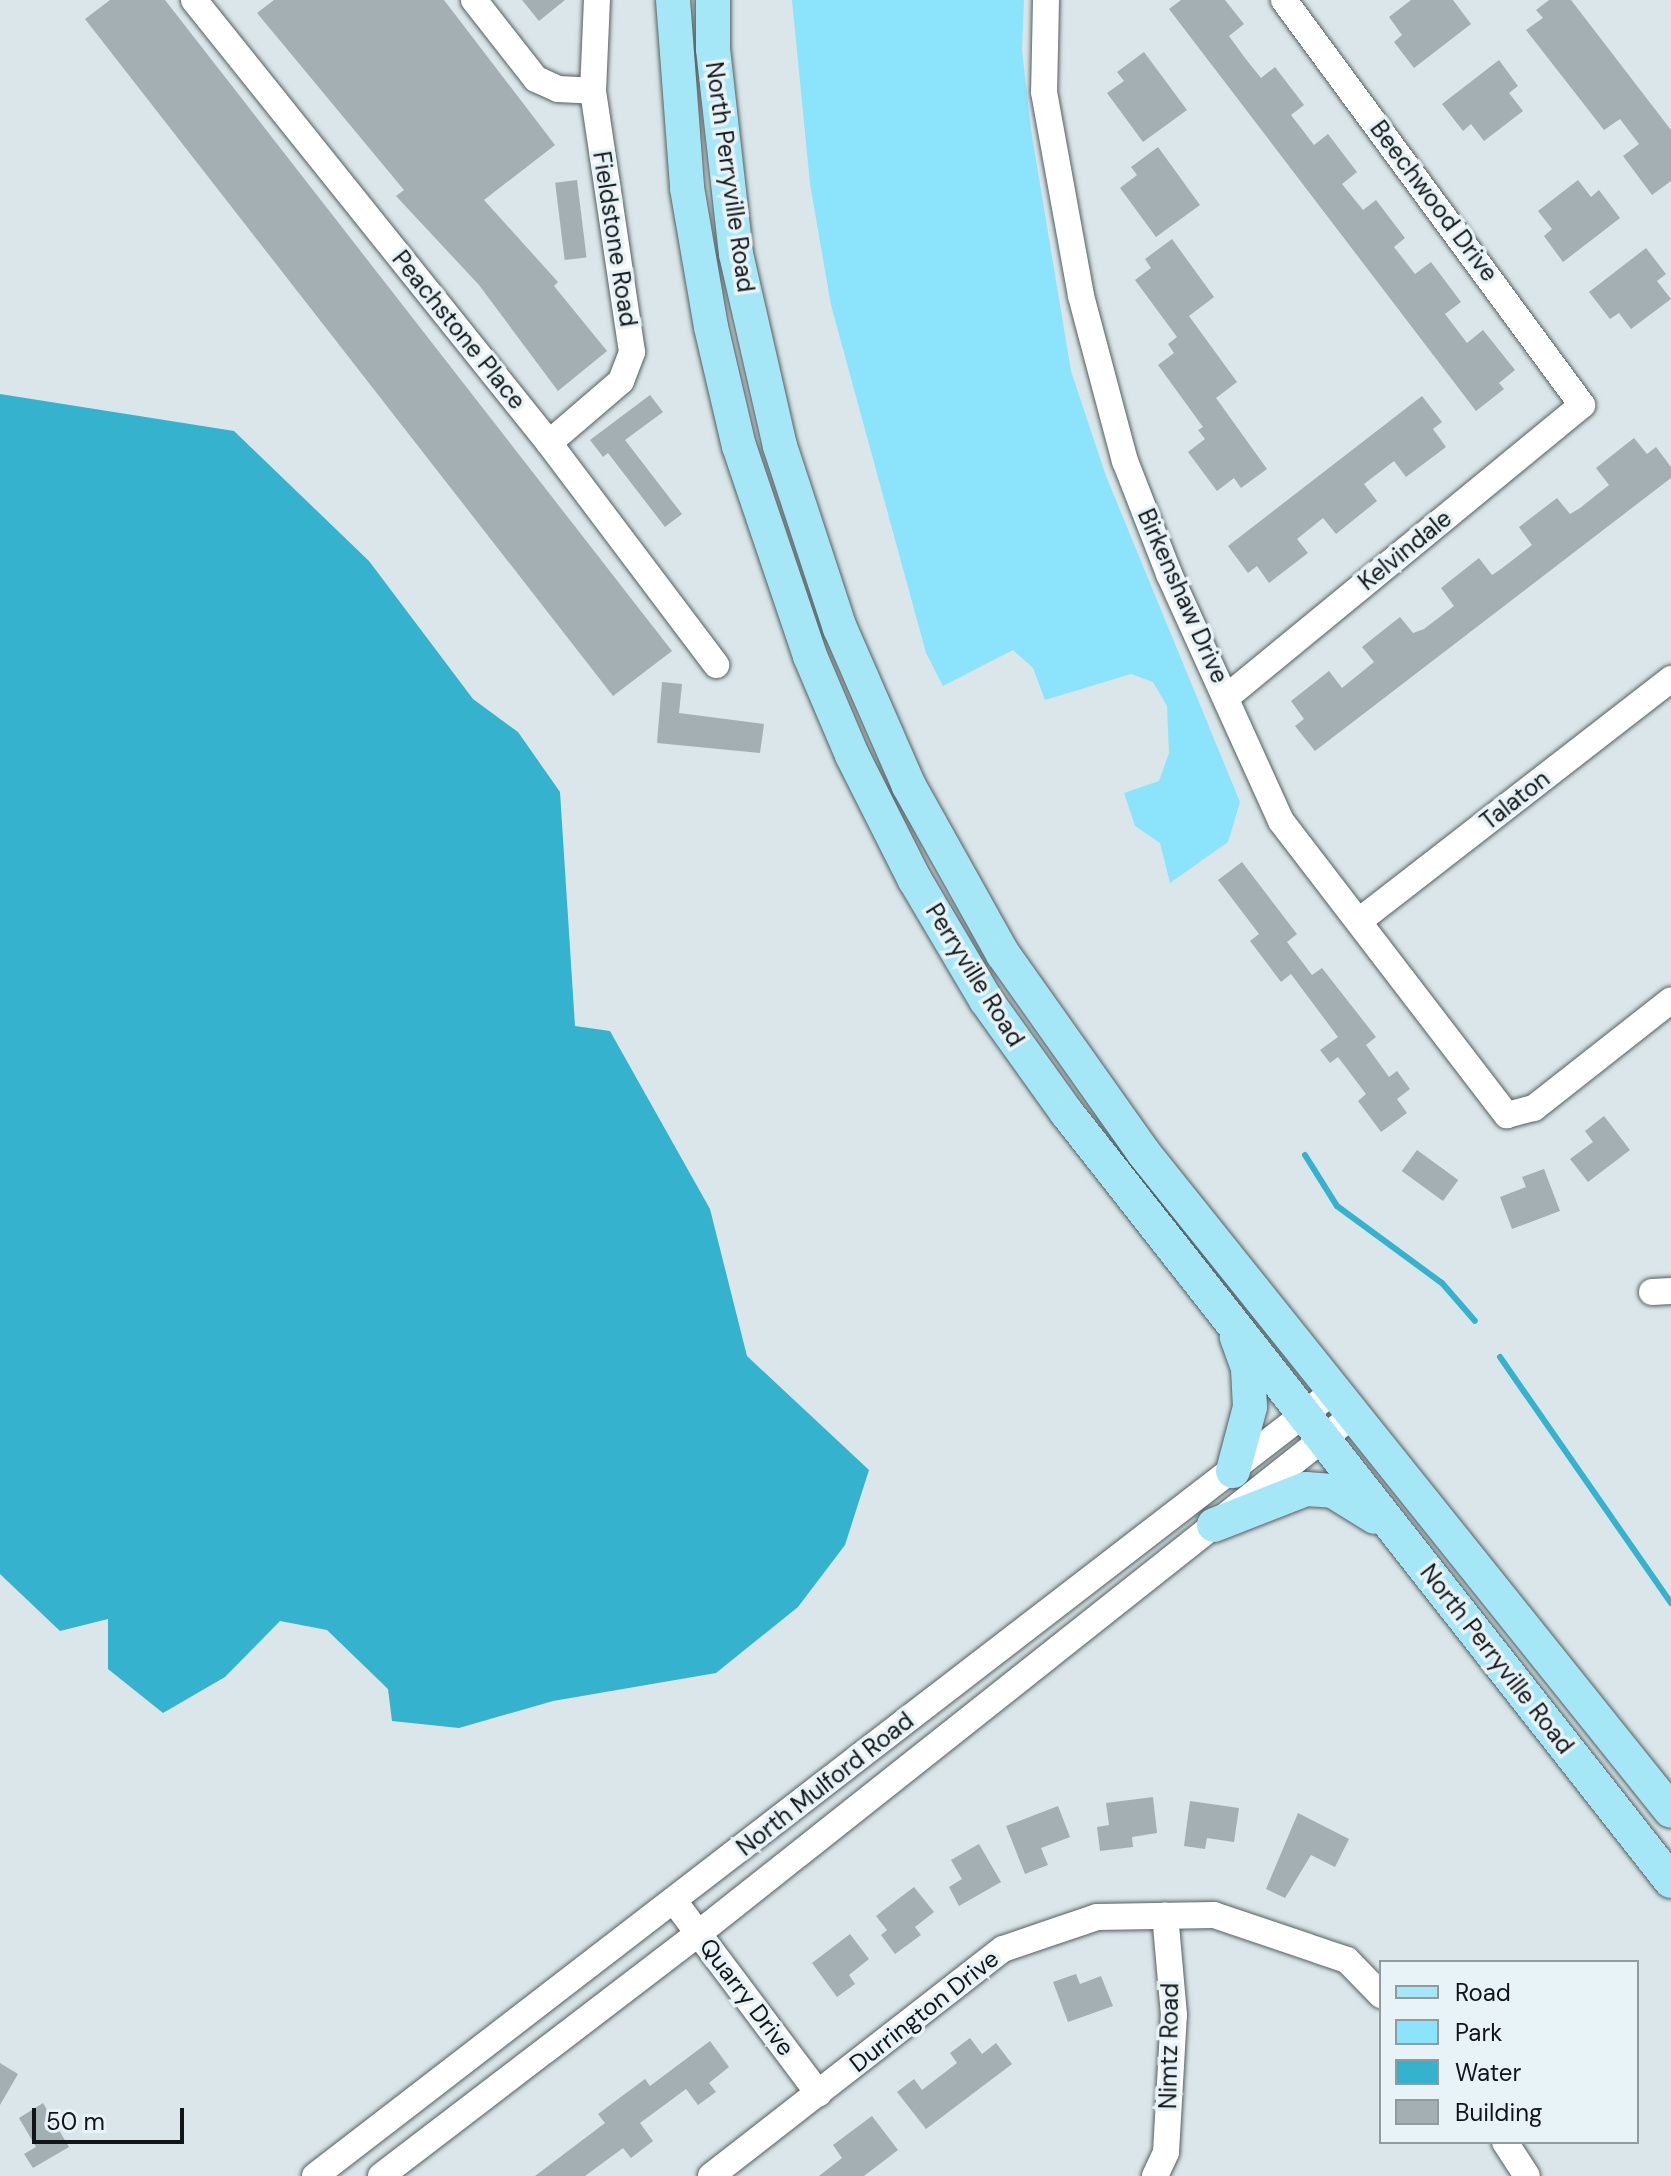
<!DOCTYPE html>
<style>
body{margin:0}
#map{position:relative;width:1671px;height:2176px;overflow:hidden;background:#dae6e9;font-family:"DM Sans",sans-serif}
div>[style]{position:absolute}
.green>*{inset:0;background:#8be4fc}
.water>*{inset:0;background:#35b2ce}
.stream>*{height:6px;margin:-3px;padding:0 3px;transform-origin:3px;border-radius:3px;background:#35b2ce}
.building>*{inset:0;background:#a3afb2;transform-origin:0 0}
.roads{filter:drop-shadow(0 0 2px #545f61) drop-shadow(0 0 2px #545f61)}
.minor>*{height:26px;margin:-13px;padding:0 13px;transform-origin:13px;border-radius:13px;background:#fff}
.major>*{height:34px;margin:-17px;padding:0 17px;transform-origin:17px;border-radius:17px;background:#a6e7f7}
span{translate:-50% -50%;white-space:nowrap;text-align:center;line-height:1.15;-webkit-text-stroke:7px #e7f3f7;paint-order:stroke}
.street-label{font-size:24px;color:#111517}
.legend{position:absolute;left:1379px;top:1960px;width:260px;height:184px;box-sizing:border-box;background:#e7f3f7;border:2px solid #919a9d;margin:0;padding:10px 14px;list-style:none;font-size:24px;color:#111517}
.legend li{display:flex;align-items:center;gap:16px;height:40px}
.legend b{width:40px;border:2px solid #919a9d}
.scale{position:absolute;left:32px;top:2108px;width:152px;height:36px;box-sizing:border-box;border:4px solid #111517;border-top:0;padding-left:10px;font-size:24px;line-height:28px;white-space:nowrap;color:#111517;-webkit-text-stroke:6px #e7f3f7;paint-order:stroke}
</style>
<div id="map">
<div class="green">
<div style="clip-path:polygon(792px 0,1024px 0,1022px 50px,1031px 130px,1071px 371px,1106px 476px,1240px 802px,1228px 842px,1170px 883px,1160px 843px,1135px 826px,1124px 793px,1159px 781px,1169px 753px,1167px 706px,1153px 682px,1131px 674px,1045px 700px,1033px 668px,1013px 650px,943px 686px,926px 653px,831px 305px,810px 184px)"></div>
</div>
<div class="water">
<div style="clip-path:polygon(0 394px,234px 431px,369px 561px,473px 699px,518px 732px,560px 792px,575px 1026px,610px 1031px,710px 1209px,747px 1356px,869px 1470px,845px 1545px,798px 1607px,716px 1673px,553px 1701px,459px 1728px,392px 1721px,388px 1689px,327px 1630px,280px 1621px,225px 1677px,163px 1713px,108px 1669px,108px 1619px,60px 1631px,0 1574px)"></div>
</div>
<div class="stream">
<div style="left:1305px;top:1155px;width:60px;rotate:57.9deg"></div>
<div style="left:1337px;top:1206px;width:130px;rotate:36.3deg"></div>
<div style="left:1442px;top:1283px;width:50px;rotate:49deg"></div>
<div style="left:1500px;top:1357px;width:300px;rotate:55.2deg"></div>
</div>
<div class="building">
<div style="clip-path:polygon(110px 0,165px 0,672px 651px,613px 696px,85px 19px)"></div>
<div style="clip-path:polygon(274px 0,444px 0,555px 145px,484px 200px,558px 282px,554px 286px,607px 351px,558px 391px,479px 285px,396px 196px,404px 190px,257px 13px)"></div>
<div style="clip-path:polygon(522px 0,565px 0,539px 21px)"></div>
<div style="clip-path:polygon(1181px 0,1225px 0,1244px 24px,1229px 36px,1245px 58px,1261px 78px,1275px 67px,1304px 105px,1291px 115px,1314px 145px,1328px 134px,1357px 172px,1342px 184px,1363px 210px,1376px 200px,1405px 238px,1394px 247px,1415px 274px,1431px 262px,1461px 302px,1445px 314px,1467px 343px,1483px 330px,1515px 370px,1499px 383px,1504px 389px,1476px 411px,1169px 9px)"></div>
<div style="clip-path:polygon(1411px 0,1453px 0,1471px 24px,1414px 68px,1394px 42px,1402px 35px,1389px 17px)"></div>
<div style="clip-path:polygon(1549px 0,1571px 0,1671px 130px,1671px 181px,1652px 195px,1623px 156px,1639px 144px,1620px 119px,1604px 130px,1526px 30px,1543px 18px,1536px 10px)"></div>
<div style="clip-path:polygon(1144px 52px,1187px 110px,1143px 142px,1107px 93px,1124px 81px,1117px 72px)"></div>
<div style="clip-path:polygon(1499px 60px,1518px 86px,1509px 93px,1523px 111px,1484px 141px,1471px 124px,1463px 131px,1442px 104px)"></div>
<div style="clip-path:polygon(1158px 147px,1200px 205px,1156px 237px,1120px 188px,1137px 175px,1131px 167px)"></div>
<div style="left:577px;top:180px;width:78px;height:22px;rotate:83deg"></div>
<div style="clip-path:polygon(1578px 180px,1591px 197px,1599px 190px,1620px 218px,1563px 262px,1544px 236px,1552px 229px,1538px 211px)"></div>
<div style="clip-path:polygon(1172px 239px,1214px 297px,1189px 316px,1237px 382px,1216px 398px,1267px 469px,1241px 488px,1234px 478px,1217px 491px,1188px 452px,1205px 439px,1198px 430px,1203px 427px,1158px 365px,1174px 353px,1168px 344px,1177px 337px,1135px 280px,1151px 268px,1145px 259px)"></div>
<div style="clip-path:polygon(1646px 248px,1666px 274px,1657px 281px,1671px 299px,1631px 329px,1619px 313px,1610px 319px,1589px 292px)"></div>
<div style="clip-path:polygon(650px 395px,663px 412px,625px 440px,682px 514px,665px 527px,608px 453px,603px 457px,590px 440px)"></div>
<div style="clip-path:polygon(1422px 396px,1442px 422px,1433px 429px,1446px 447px,1406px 477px,1394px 461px,1364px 484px,1377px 501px,1336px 534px,1323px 518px,1297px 539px,1308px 553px,1269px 583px,1257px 566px,1248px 573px,1228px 546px)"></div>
<div style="clip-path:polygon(1634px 438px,1647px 454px,1656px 447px,1671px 467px,1671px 478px,1315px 751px,1295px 726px,1304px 719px,1291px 701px,1329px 671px,1342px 688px,1374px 662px,1362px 647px,1400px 617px,1413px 633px,1424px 629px,1454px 606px,1441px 588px,1479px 558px,1492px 575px,1501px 569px,1532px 545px,1519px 527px,1557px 498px,1570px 514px,1580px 508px,1609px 485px,1596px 468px)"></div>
<div style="clip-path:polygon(662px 682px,682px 684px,679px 713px,764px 724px,760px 753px,657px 743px)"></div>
<div style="clip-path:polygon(1242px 862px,1297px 934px,1287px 942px,1312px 975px,1322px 968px,1376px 1037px,1366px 1045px,1389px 1077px,1397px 1071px,1410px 1089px,1397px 1099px,1407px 1113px,1381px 1132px,1358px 1101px,1366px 1094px,1338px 1057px,1330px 1063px,1320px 1050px,1338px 1037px,1291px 974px,1281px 982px,1250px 941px,1259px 934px,1218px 880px)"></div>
<div style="clip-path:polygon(1604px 1116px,1630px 1150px,1588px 1182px,1570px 1159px,1593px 1142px,1585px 1131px)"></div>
<div style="left:1417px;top:1150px;width:51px;height:26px;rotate:36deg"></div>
<div style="clip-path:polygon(1544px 1169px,1560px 1211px,1512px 1229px,1500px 1197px,1526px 1187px,1522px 1177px)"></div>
<div style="clip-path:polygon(1153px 1797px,1157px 1833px,1132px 1837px,1133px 1847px,1100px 1851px,1097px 1827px,1109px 1825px,1106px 1803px)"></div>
<div style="clip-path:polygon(1190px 1801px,1239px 1808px,1234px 1842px,1207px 1838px,1205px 1849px,1184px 1846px)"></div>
<div style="clip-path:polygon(1058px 1806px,1070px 1837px,1041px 1848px,1048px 1865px,1025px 1874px,1006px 1826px)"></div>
<div style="clip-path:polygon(1298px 1813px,1349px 1839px,1335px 1867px,1311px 1855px,1285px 1898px,1266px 1889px)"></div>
<div style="clip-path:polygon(979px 1844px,1001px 1882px,959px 1906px,949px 1887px,962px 1879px,951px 1860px)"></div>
<div style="clip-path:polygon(914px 1887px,934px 1912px,915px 1927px,921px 1935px,895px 1954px,881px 1935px,887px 1930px,876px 1916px)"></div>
<div style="clip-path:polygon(850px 1934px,869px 1959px,849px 1975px,855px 1984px,837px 1997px,812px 1963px)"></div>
<div style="clip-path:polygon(1076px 1974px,1080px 1984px,1101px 1976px,1113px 2006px,1068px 2022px,1053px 1982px)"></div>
<div style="clip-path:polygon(970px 2038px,982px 2054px,996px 2043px,1012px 2064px,926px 2129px,897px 2092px,914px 2079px,922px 2090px,957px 2063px,950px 2053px)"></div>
<div style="clip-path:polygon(710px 2041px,729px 2067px,709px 2083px,716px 2092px,698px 2105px,686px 2089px,640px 2123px,653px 2141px,631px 2158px,623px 2148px,585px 2176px,535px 2176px,605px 2123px,598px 2114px,645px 2079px,650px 2086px)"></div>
<div style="clip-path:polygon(0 2063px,18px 2074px,0 2105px)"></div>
<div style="clip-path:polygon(43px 2103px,69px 2147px,33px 2168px,24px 2154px,36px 2147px,19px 2118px)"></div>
<div style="clip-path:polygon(872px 2116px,898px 2150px,864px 2176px,819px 2176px,842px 2158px,833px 2145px)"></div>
</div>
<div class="roads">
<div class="minor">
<div style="left:194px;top:0;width:568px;rotate:51.29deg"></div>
<div style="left:549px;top:443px;width:278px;rotate:53deg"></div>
<div style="left:474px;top:0;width:100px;rotate:51.9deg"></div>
<div style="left:536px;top:79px;width:24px;rotate:24deg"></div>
<div style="left:558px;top:89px;width:35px;rotate:3deg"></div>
<div style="left:1046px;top:0;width:92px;rotate:91.2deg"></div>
<div style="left:1044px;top:92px;width:207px;rotate:79.7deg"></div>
<div style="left:1081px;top:296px;width:171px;rotate:75.1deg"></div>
<div style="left:1125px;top:461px;width:121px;rotate:68.7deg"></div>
<div style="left:1169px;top:574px;width:271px;rotate:65.6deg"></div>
<div style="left:1281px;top:821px;width:371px;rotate:52.5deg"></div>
<div style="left:1507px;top:1115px;width:28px;rotate:-15deg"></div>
<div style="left:1534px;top:1108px;width:174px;rotate:-38.2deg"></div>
<div style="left:549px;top:443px;width:95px;rotate:-40.7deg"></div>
<div style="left:621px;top:381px;width:31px;rotate:-69deg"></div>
<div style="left:632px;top:352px;width:264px;rotate:-98.5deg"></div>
<div style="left:593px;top:91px;width:91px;rotate:-87.5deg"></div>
<div style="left:1228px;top:696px;width:458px;rotate:-39.4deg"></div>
<div style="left:1582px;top:405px;width:503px;rotate:-126.35deg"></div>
<div style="left:1359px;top:921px;width:395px;rotate:-37.8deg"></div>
<div style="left:1652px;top:1292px;width:19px;rotate:-3deg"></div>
<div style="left:674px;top:1901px;width:241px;rotate:53.1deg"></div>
<div style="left:1505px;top:2142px;width:40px;rotate:57.1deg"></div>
<div style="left:315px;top:2176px;width:1286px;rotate:-37.61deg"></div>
<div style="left:381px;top:2176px;width:400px;rotate:-37.4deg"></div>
<div style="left:699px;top:1933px;width:834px;rotate:-38.38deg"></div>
<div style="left:711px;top:2176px;width:370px;rotate:-37.9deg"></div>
<div style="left:1003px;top:1949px;width:99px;rotate:-18.8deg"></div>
<div style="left:1097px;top:1917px;width:117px;rotate:-1deg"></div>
<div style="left:1214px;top:1915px;width:140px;rotate:18.7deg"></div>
<div style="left:1347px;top:1960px;width:49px;rotate:45.8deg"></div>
<div style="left:1155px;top:2176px;width:26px;rotate:-65deg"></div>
<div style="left:1166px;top:2152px;width:137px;rotate:-86.7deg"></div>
<div style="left:1174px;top:2015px;width:100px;rotate:-95.1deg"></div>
</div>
<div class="major">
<div style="left:673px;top:0;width:189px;rotate:85.7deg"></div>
<div style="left:687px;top:188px;width:141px;rotate:80.2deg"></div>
<div style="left:711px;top:327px;width:122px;rotate:76.8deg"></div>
<div style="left:739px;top:446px;width:222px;rotate:71.3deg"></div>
<div style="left:810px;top:656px;width:108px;rotate:67deg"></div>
<div style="left:852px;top:755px;width:140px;rotate:63.3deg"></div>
<div style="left:915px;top:880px;width:139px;rotate:59.4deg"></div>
<div style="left:986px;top:1000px;width:139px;rotate:54.4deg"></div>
<div style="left:1067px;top:1113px;width:977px;rotate:51.82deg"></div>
<div style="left:713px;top:0;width:49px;rotate:90deg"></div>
<div style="left:713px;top:49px;width:206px;rotate:83.6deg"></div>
<div style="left:736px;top:254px;width:197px;rotate:77.1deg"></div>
<div style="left:780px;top:446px;width:192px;rotate:71.8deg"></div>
<div style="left:840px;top:628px;width:172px;rotate:66.4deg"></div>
<div style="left:909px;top:786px;width:193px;rotate:60.8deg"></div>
<div style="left:1003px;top:954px;width:242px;rotate:54.7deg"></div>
<div style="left:1143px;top:1152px;width:844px;rotate:51.3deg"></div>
<div style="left:1233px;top:1471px;width:66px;rotate:-75.1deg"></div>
<div style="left:1250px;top:1407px;width:39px;rotate:-93deg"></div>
<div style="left:1248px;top:1368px;width:33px;rotate:-110deg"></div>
<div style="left:1214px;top:1525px;width:99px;rotate:-21.4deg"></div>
<div style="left:1306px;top:1489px;width:27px;rotate:4deg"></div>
<div style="left:1333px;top:1491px;width:49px;rotate:31.8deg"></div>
</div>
</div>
<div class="street-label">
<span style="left:730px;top:177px;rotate:82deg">North Perryville Road</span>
<span style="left:1434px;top:201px;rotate:53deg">Beechwood Drive</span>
<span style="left:615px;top:239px;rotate:81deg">Fieldstone Road</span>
<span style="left:459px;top:330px;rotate:51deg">Peachstone Place</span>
<span style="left:1405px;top:550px;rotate:-39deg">Kelvindale</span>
<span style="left:1183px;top:596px;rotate:66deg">Birkenshaw Drive</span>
<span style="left:1515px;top:800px;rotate:-38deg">Talaton</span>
<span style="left:975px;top:975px;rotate:58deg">Perryville Road</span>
<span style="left:1497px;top:1659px;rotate:52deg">North Perryville Road</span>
<span style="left:825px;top:1784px;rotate:-38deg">North Mulford Road</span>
<span style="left:747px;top:1997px;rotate:53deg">Quarry Drive</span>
<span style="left:924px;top:2011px;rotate:-38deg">Durrington Drive</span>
<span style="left:1169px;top:2046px;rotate:-89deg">Nimtz Road</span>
</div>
<ul class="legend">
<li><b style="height:10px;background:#a6e7f7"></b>Road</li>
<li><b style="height:22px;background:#8be4fc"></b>Park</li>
<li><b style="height:22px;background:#35b2ce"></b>Water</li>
<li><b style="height:22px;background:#a3afb2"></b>Building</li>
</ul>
<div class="scale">50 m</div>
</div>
